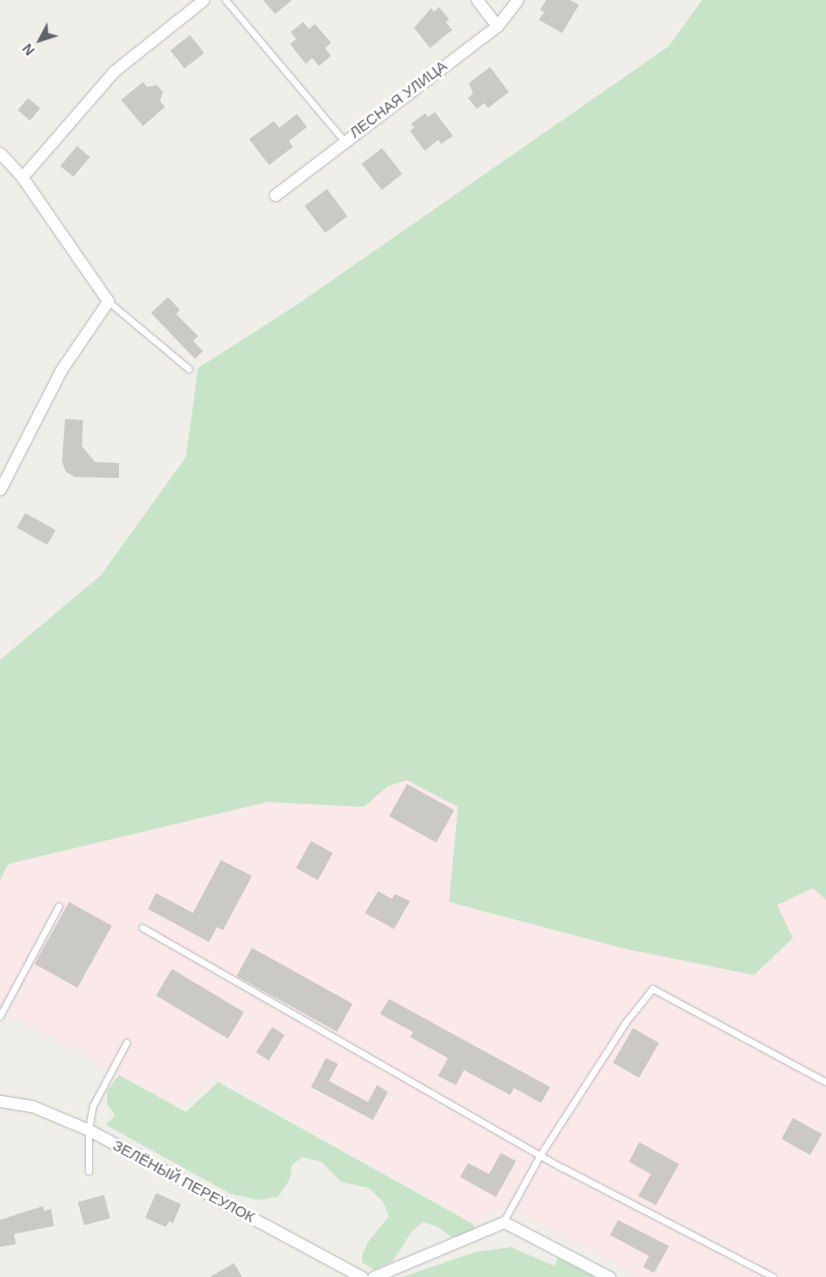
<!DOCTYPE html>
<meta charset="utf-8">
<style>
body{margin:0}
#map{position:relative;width:826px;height:1277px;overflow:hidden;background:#f0eee8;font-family:Arial,sans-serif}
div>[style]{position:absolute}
.medical>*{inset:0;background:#fae9e8}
.green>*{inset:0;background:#c8e4c8}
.building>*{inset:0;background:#cbc9c5;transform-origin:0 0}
.roads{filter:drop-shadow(0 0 1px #b5b8bb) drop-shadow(0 0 1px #b5b8bb)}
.lane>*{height:5.5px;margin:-2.75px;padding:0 2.75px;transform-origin:2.75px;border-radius:2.75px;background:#fff}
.street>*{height:11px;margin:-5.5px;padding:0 5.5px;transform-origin:5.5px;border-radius:5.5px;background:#fff}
span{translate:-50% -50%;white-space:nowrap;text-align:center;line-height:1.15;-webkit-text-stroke:5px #fff;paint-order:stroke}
.street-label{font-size:15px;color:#606367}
.north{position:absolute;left:15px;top:15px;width:50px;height:50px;-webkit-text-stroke:4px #fff;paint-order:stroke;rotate:230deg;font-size:14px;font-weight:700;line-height:20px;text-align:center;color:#606367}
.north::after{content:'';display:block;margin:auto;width:18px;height:22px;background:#606367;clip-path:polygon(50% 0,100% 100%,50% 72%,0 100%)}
</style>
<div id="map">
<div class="medical">
<div style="clip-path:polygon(407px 780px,458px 807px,449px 903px,626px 949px,777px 905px,813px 888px,826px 900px,826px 1277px,640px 1277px,506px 1206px,475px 1223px,214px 1076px,182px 1107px,0 1010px,0 881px,8px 864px,268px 802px,364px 807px,388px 786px)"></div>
</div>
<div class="green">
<div style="clip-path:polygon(702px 0,826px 0,826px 900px,813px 888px,777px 905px,793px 938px,754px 975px,626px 949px,449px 902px,458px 807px,407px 780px,388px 786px,364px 807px,268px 802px,8px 864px,0 881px,0 660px,101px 575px,186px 457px,198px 368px,298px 304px,669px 46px)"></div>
<div style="clip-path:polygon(119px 1075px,186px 1112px,218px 1082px,473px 1224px,475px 1229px,469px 1234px,451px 1237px,438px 1227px,423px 1222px,412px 1231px,393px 1261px,374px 1270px,362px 1262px,362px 1255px,368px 1242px,389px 1216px,383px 1202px,369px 1188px,341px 1182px,322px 1162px,302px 1157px,292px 1165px,290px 1179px,278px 1197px,258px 1200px,231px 1194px,106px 1125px,115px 1115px,107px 1104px,107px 1091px)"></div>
<div style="clip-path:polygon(511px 1247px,554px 1266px,558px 1258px,595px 1277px,403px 1277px,475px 1252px)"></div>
</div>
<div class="building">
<div style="clip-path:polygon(263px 0,292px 0,275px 14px)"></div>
<div style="clip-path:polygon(546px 0,570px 0,579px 5px,562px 33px,539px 20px,544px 12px,540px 10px)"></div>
<div style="clip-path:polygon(439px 7px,449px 19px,446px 22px,452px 30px,430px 48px,414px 28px,431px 8px,434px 12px)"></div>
<div style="clip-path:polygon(303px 22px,309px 29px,315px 24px,331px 43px,325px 48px,331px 56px,319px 66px,312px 58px,306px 64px,290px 44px,296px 39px,291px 32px)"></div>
<div style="left:190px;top:35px;width:23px;height:25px;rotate:52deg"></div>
<div style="clip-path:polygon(490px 67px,509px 92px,488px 108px,484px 103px,477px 109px,468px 98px,473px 94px,469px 83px)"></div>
<div style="clip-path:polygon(143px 82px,147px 87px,157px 85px,163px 92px,160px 101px,165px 107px,143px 126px,121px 100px)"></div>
<div style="left:28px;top:98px;width:16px;height:16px;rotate:40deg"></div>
<div style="clip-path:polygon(435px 112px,453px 136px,441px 144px,438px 140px,425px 151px,410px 131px,414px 128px,411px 124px,425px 113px,428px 117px)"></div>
<div style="clip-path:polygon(297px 114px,307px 127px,289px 141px,293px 147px,269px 165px,249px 139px,274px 121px,279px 128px)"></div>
<div style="left:77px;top:146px;width:17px;height:26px;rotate:40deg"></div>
<div style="left:382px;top:148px;width:33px;height:26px;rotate:52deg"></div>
<div style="left:327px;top:189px;width:34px;height:28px;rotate:53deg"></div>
<div style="clip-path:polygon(168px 297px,180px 310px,176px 314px,198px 336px,193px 341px,203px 351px,195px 359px,151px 313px)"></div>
<div style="clip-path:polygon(65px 419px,83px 420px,82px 446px,95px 462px,119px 463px,119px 478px,75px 477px,66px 472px,62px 462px)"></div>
<div style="left:25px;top:513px;width:35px;height:17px;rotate:29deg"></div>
<div style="left:407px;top:784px;width:54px;height:37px;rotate:29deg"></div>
<div style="left:311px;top:841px;width:25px;height:31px;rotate:29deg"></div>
<div style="clip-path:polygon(221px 860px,252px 876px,223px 930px,217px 927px,209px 942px,148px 909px,156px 893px,193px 913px)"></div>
<div style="clip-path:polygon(378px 891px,392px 899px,395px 894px,410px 901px,394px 929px,365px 913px)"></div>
<div style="left:69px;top:902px;width:49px;height:71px;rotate:29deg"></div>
<div style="left:252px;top:948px;width:115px;height:32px;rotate:29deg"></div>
<div style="left:172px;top:969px;width:84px;height:31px;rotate:31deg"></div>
<div style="clip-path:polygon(389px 999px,550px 1087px,541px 1103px,514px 1088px,510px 1095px,464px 1070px,456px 1085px,438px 1076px,448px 1058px,410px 1037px,413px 1032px,380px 1014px)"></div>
<div style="left:272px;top:1027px;width:15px;height:30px;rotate:32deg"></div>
<div style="left:633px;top:1028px;width:30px;height:40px;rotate:30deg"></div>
<div style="clip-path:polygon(326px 1058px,338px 1064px,329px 1081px,368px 1102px,377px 1085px,388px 1092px,373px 1120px,311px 1087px)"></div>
<div style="left:793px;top:1118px;width:33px;height:24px;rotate:29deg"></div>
<div style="clip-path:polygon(639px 1142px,679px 1164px,656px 1205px,638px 1196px,651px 1174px,629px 1162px)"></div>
<div style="clip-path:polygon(501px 1153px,516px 1161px,496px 1197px,460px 1177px,468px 1163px,489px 1174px)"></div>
<div style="clip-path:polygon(156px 1193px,181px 1204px,173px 1223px,169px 1221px,166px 1227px,145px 1218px)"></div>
<div style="left:104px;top:1195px;width:24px;height:27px;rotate:75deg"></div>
<div style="clip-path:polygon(43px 1206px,44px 1211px,51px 1209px,54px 1226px,14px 1234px,16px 1244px,0 1247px,0 1220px)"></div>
<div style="clip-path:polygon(618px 1220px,669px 1246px,654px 1273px,643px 1267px,649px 1256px,610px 1235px)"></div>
<div style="clip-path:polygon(234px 1263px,242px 1277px,210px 1277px)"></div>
</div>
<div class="roads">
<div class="lane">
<div style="left:226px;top:0;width:183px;rotate:49.9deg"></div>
<div style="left:108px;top:301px;width:106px;rotate:40deg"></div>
<div style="left:143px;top:928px;width:482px;rotate:29.8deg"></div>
<div style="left:561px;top:1167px;width:239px;rotate:27.4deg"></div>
<div style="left:0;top:1017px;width:125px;rotate:-61.8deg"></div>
<div style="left:89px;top:1172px;width:42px;rotate:-90deg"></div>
<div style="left:89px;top:1130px;width:23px;rotate:-80deg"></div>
<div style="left:93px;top:1107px;width:72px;rotate:-62deg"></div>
<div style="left:504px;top:1222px;width:77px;rotate:-61.1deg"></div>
<div style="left:541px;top:1155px;width:157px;rotate:-57.2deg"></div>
<div style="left:626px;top:1023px;width:43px;rotate:-51.5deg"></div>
<div style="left:653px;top:989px;width:196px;rotate:28.3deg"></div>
</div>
<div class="street">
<div style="left:477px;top:0;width:33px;rotate:52deg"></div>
<div style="left:0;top:153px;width:33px;rotate:47deg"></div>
<div style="left:22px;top:177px;width:151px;rotate:55.3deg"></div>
<div style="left:108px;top:301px;width:83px;rotate:124.3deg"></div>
<div style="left:61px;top:370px;width:134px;rotate:117.1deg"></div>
<div style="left:22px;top:177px;width:140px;rotate:-49deg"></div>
<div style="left:114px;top:71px;width:114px;rotate:-38.6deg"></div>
<div style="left:275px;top:195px;width:279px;rotate:-37.3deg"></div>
<div style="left:497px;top:26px;width:33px;rotate:-52deg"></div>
<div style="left:0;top:1101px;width:32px;rotate:9deg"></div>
<div style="left:32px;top:1106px;width:62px;rotate:22.8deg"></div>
<div style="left:89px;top:1130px;width:310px;rotate:28.3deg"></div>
<div style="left:373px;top:1277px;width:142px;rotate:-22.8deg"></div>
<div style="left:504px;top:1222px;width:119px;rotate:27.6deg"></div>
</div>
</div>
<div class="street-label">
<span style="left:398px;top:99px;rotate:-37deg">ЛЕСНАЯ УЛИЦА</span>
<span style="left:184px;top:1181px;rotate:28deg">ЗЕЛЁНЫЙ ПЕРЕУЛОК</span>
</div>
<div class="north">N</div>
</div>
